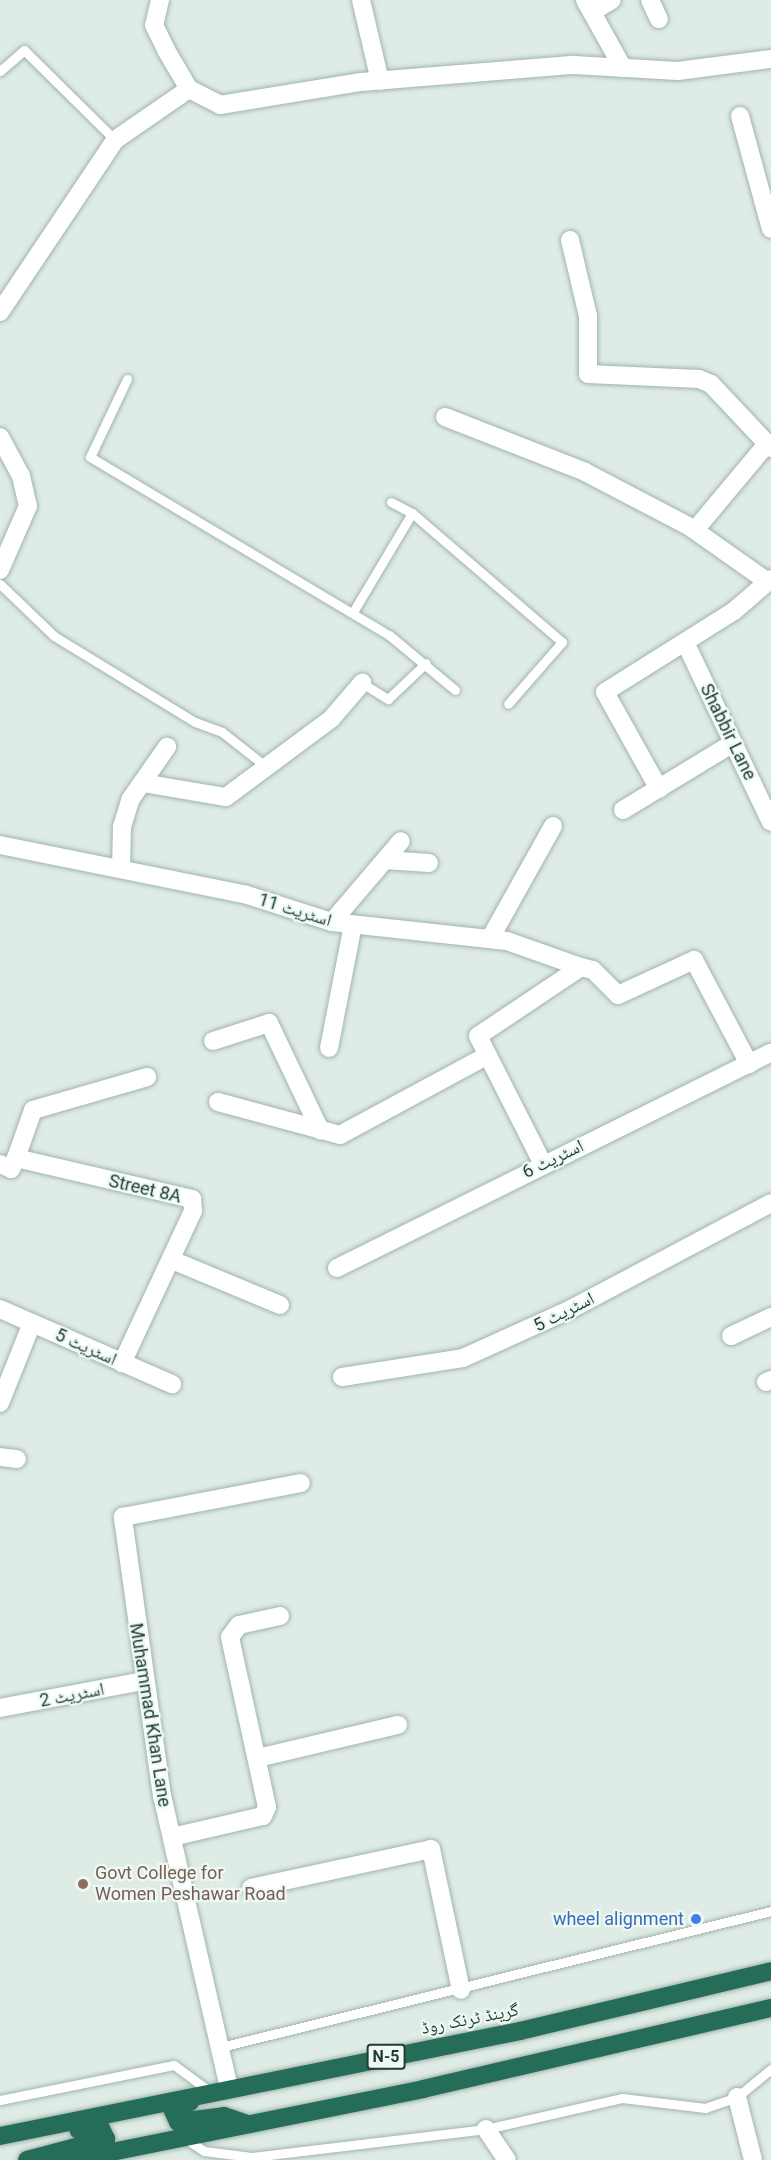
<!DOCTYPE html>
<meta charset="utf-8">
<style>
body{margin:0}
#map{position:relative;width:771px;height:2160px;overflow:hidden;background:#deece5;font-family:Roboto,"Noto Naskh Arabic",sans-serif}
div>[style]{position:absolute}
.roads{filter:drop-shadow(0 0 2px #a1b4ac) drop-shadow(0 0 2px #a1b4ac)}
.lane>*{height:9px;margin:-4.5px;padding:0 4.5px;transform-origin:4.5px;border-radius:4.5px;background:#fff}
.street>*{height:18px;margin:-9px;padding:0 9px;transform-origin:9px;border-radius:9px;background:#fff}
.secondary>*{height:18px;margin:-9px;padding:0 9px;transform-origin:9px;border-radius:9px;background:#fff}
.highway>*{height:18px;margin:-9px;padding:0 9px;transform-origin:9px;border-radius:9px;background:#266d59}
.dots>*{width:16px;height:16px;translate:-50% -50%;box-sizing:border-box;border:3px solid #eff8f3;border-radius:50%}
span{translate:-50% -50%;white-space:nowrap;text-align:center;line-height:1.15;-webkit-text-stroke:4.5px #eff8f3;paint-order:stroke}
.shield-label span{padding:2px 4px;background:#eff8f3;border:2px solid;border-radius:4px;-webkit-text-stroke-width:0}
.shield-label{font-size:16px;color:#1e3e33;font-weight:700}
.street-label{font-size:18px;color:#1e3e33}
.education-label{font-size:18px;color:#785e54}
.left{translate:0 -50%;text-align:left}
.shop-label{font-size:18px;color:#366cbe}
.right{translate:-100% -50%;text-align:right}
</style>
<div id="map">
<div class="roads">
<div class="lane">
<div style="left:0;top:71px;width:32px;rotate:-41deg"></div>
<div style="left:24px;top:50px;width:128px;rotate:44.7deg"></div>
<div style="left:127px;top:379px;width:86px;rotate:115.4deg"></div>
<div style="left:90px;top:457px;width:348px;rotate:30.8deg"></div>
<div style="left:389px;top:635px;width:86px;rotate:39.8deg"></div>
<div style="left:391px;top:502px;width:24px;rotate:28deg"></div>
<div style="left:412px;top:513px;width:198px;rotate:40.7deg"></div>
<div style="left:562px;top:642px;width:82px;rotate:131.1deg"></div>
<div style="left:0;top:584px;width:75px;rotate:43.9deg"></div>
<div style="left:54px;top:636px;width:165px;rotate:31.4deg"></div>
<div style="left:195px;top:722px;width:29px;rotate:20deg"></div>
<div style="left:222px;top:732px;width:53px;rotate:38.2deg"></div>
<div style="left:353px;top:612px;width:115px;rotate:-59.2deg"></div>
<div style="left:362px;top:683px;width:31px;rotate:32deg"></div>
<div style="left:388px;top:699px;width:52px;rotate:-43.5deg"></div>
<div style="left:221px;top:2047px;width:567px;rotate:-13.89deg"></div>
<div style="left:0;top:2100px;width:177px;rotate:-11.4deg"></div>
<div style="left:174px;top:2065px;width:44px;rotate:36.6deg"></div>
<div style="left:184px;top:2138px;width:24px;rotate:33deg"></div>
<div style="left:204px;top:2151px;width:48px;rotate:7.1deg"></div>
<div style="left:252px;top:2157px;width:236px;rotate:-6.8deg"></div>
<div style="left:486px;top:2129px;width:139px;rotate:-12.8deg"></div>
<div style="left:622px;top:2098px;width:84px;rotate:6.9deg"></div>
<div style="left:705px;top:2108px;width:34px;rotate:-19deg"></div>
<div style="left:737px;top:2097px;width:44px;rotate:-39.5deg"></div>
</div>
<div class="street">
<div style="left:160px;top:0;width:26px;rotate:103deg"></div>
<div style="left:154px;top:25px;width:28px;rotate:64deg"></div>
<div style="left:166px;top:50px;width:45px;rotate:59.5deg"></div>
<div style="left:189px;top:89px;width:35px;rotate:27deg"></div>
<div style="left:220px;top:105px;width:143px;rotate:-9.3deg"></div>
<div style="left:361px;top:82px;width:214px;rotate:-4.6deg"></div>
<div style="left:574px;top:65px;width:104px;rotate:3.3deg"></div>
<div style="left:678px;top:71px;width:94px;rotate:-7.4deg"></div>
<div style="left:361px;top:0;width:83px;rotate:76.8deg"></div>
<div style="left:585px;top:0;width:78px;rotate:60.8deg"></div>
<div style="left:650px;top:0;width:21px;rotate:65deg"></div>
<div style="left:592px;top:12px;width:23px;rotate:-31deg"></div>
<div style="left:740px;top:116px;width:117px;rotate:74.7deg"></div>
<div style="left:570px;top:240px;width:78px;rotate:76.7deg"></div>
<div style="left:588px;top:316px;width:58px;rotate:90deg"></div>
<div style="left:588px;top:374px;width:111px;rotate:2.6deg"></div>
<div style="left:699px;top:379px;width:13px;rotate:23deg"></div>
<div style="left:711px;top:384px;width:88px;rotate:46.8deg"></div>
<div style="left:0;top:312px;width:207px;rotate:-56.2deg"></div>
<div style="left:115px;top:140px;width:90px;rotate:-34.6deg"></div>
<div style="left:445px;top:417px;width:150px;rotate:21.4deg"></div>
<div style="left:585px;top:472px;width:119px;rotate:27.6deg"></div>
<div style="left:690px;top:527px;width:95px;rotate:35.2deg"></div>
<div style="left:0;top:437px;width:44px;rotate:61.7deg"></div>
<div style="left:21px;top:476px;width:31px;rotate:77deg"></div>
<div style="left:695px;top:530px;width:112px;rotate:-50.1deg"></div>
<div style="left:685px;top:642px;width:199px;rotate:64.5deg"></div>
<div style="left:143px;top:783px;width:84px;rotate:9.6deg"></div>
<div style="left:226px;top:797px;width:131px;rotate:-36.6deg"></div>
<div style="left:331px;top:719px;width:48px;rotate:-49.3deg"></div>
<div style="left:659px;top:789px;width:111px;rotate:-119.1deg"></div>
<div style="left:605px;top:692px;width:152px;rotate:-32.1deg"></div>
<div style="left:734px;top:611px;width:49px;rotate:-40.9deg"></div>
<div style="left:623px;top:810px;width:129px;rotate:-31.3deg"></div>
<div style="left:0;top:845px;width:249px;rotate:11.4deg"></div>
<div style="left:244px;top:894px;width:92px;rotate:17.7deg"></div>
<div style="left:332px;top:922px;width:176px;rotate:6.2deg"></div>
<div style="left:507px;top:941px;width:78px;rotate:19.4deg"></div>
<div style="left:581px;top:967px;width:124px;rotate:146.2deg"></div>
<div style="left:478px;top:1036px;width:144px;rotate:63.1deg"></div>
<div style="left:385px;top:860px;width:44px;rotate:3.9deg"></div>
<div style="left:121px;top:869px;width:42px;rotate:-88.6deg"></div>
<div style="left:122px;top:827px;width:28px;rotate:-73deg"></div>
<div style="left:130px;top:800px;width:65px;rotate:-55.1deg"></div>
<div style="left:332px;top:922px;width:106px;rotate:-49.6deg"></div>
<div style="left:491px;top:937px;width:127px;rotate:-60.8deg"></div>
<div style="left:581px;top:967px;width:12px;rotate:14deg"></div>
<div style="left:593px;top:970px;width:35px;rotate:45deg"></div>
<div style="left:618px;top:995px;width:84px;rotate:-24.7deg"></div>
<div style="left:694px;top:960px;width:118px;rotate:62.1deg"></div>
<div style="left:213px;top:1041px;width:59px;rotate:-17.8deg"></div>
<div style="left:269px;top:1023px;width:119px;rotate:64.5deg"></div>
<div style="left:329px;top:1048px;width:125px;rotate:-79deg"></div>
<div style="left:218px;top:1102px;width:126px;rotate:15.1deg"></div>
<div style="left:340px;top:1135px;width:166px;rotate:-28.4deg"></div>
<div style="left:16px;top:1158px;width:51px;rotate:-70.5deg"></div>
<div style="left:33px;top:1110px;width:119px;rotate:-16.1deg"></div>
<div style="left:0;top:1164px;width:12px;rotate:24deg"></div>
<div style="left:11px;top:1169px;width:12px;rotate:-66deg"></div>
<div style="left:16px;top:1158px;width:181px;rotate:13.1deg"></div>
<div style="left:192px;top:1199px;width:12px;rotate:85deg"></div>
<div style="left:193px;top:1211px;width:168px;rotate:115deg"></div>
<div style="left:172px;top:1260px;width:117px;rotate:22.6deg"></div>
<div style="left:337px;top:1268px;width:484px;rotate:-26.4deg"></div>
<div style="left:0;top:1309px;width:188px;rotate:23.6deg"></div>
<div style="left:731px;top:1336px;width:44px;rotate:-25.4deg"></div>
<div style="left:342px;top:1377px;width:122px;rotate:-8.9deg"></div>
<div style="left:463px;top:1358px;width:119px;rotate:-24.4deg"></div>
<div style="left:571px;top:1309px;width:226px;rotate:-27.9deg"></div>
<div style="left:766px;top:1382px;width:5px;rotate:-22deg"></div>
<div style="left:0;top:1403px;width:86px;rotate:-68.2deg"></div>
<div style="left:0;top:1457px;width:17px;rotate:7deg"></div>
<div style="left:0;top:1708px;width:146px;rotate:-10.7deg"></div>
<div style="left:258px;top:1758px;width:144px;rotate:-13.3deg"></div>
<div style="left:172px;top:1837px;width:93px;rotate:-13deg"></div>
<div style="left:263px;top:1816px;width:10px;rotate:-66deg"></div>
<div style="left:267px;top:1807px;width:174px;rotate:-102.3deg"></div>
<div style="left:230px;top:1637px;width:15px;rotate:-53deg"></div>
<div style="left:239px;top:1625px;width:42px;rotate:-12.4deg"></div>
<div style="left:251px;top:1888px;width:184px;rotate:-12.2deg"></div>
<div style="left:431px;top:1849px;width:144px;rotate:78deg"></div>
<div style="left:229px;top:2088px;width:300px;rotate:-102.9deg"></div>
<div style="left:162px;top:1796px;width:282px;rotate:-98deg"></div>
<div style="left:123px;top:1517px;width:181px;rotate:-10.8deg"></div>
<div style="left:737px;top:2097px;width:65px;rotate:75.7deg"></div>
<div style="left:486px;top:2129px;width:37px;rotate:56deg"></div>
</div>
<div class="secondary">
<div style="left:0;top:570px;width:70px;rotate:-66.4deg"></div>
</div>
<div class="highway">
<div style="left:190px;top:2102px;width:19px;rotate:159deg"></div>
<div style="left:172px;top:2109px;width:14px;rotate:65deg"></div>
<div style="left:178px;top:2122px;width:46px;rotate:-7.4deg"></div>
<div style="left:224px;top:2116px;width:24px;rotate:19deg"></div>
<div style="left:0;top:2136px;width:530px;rotate:-11.42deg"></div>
<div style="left:520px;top:2031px;width:258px;rotate:-13.4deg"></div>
<div style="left:27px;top:2160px;width:82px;rotate:-14.9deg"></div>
<div style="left:106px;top:2139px;width:14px;rotate:-115deg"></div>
<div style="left:100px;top:2126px;width:22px;rotate:170deg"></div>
<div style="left:72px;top:2160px;width:358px;rotate:-11.4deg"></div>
<div style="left:423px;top:2089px;width:357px;rotate:-13.1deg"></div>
</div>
</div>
<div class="dots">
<div style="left:83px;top:1884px;background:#8d6e63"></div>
<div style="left:696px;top:1919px;background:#3f7fe0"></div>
</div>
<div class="shield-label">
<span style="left:386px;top:2057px">N-5</span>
</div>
<div class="street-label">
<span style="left:728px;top:732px;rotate:64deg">Shabbir Lane</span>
<span style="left:295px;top:910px;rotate:17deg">اسٹریٹ 11</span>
<span style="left:553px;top:1159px;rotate:-26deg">اسٹریٹ 6</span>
<span style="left:145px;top:1189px;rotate:13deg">Street 8A</span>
<span style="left:564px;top:1312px;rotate:-27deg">اسٹریٹ 5</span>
<span style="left:86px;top:1347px;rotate:24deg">اسٹریٹ 5</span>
<span style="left:72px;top:1695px;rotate:-11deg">اسٹریٹ 2</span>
<span style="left:150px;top:1715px;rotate:81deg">Muhammad Khan Lane</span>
<span style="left:470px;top:2019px;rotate:-11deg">گرینڈ ٹرنک روڈ</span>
</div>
<div class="education-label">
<span class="left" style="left:95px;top:1884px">Govt College for<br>Women Peshawar Road</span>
</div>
<div class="shop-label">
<span class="right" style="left:684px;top:1919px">wheel alignment</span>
</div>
</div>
